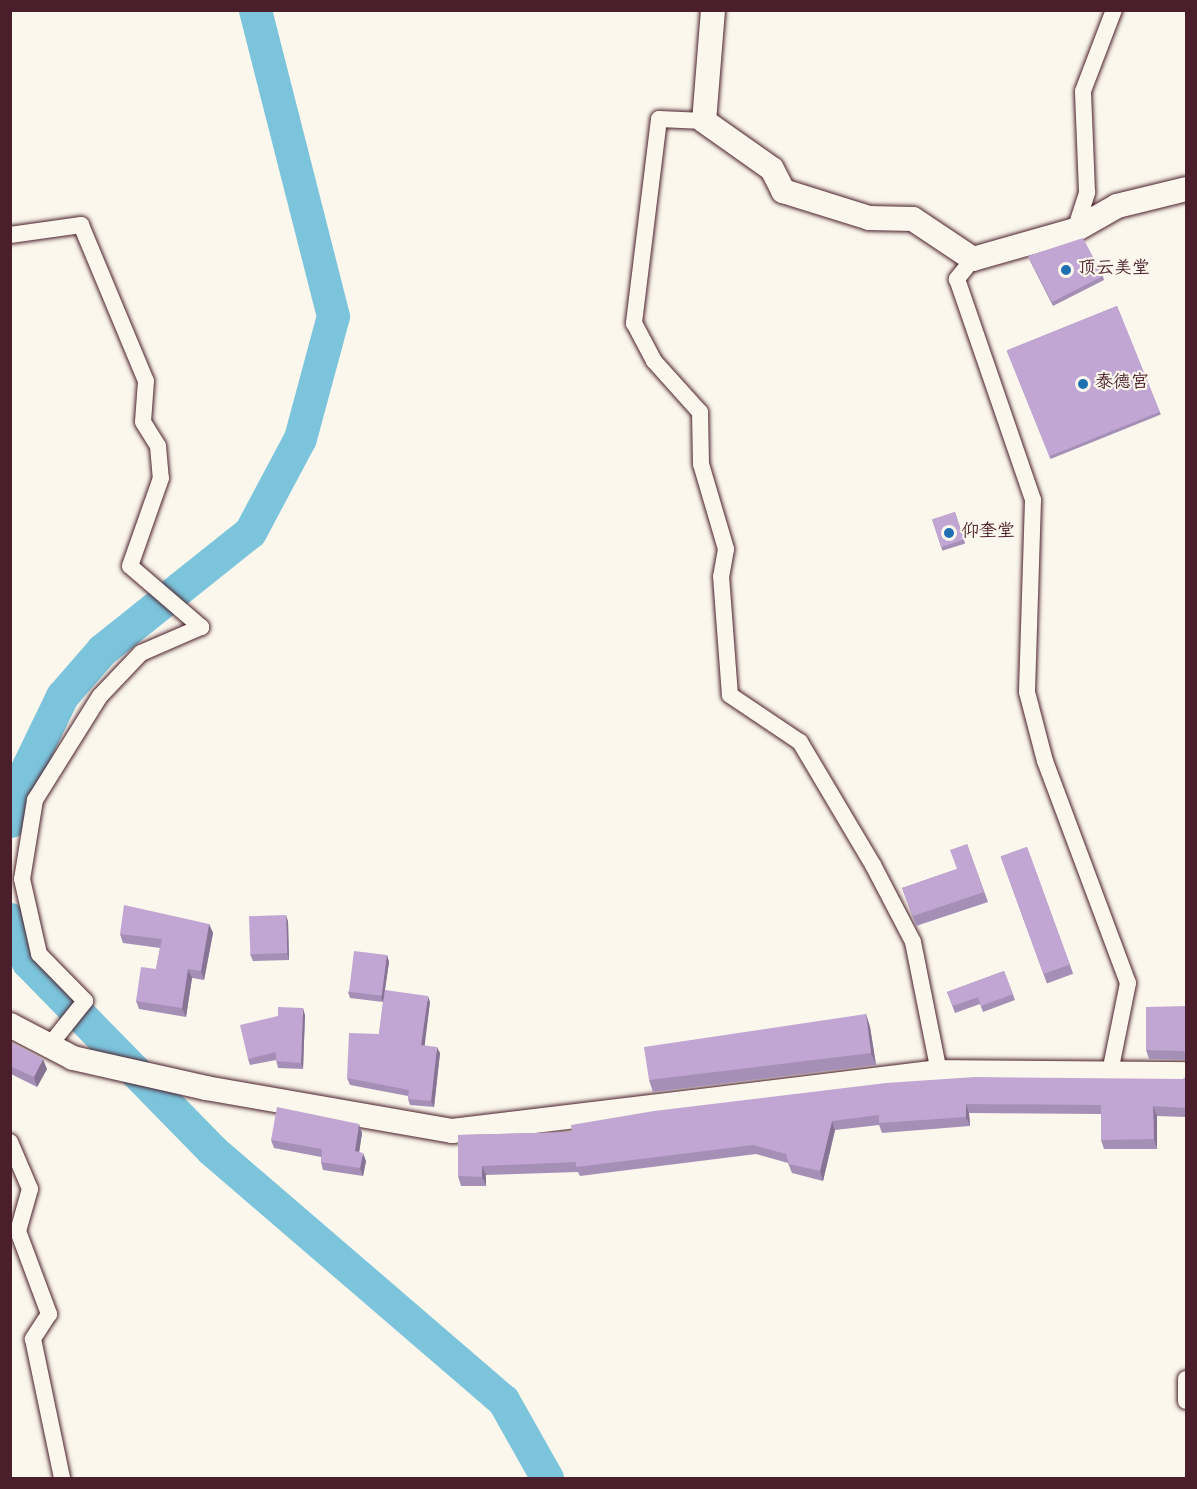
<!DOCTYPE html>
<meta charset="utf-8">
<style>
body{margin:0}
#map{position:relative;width:1197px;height:1489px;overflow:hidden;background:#fbf7ec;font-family:"Gochi Hand","LXGW WenKai TC",sans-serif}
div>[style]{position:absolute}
.river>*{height:33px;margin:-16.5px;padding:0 16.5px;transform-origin:16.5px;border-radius:16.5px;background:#7bc4dc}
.roads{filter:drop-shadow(0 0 2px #4a1f2b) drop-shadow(0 0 2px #4a1f2b)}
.street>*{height:16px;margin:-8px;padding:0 8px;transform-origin:8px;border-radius:8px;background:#fbf7ec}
.secondary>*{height:24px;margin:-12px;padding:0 12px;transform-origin:12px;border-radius:12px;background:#fbf7ec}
.wall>*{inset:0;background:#a68fb6;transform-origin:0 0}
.shaded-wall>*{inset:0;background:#877494}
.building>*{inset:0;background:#c1a6d4;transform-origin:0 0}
.dots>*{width:16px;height:16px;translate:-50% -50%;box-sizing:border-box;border:3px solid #fbf7ec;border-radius:50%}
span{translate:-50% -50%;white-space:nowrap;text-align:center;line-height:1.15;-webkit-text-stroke:4.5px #fbf7ec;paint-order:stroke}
.poi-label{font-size:18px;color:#4a1f2b}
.left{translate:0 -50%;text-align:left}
.frame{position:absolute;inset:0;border:12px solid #4a1f2b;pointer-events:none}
</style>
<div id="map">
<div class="river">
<div style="left:10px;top:821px;width:37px;rotate:-76deg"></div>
<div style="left:19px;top:785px;width:99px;rotate:-64.2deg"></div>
<div style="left:62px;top:696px;width:61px;rotate:-49deg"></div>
<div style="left:102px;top:650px;width:189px;rotate:-38.6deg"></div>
<div style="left:250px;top:532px;width:106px;rotate:-62deg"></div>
<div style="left:300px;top:438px;width:126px;rotate:-74.9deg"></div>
<div style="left:333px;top:316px;width:316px;rotate:-104.3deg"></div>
<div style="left:10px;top:919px;width:47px;rotate:67.3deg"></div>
<div style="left:28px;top:962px;width:263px;rotate:45.6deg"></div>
<div style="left:212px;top:1150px;width:384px;rotate:40.7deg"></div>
<div style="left:503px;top:1400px;width:90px;rotate:60.6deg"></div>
</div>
<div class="roads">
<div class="street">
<div style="left:704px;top:121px;width:45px;rotate:-177.5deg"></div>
<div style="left:659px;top:119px;width:206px;rotate:97deg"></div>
<div style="left:634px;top:323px;width:43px;rotate:62.2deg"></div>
<div style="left:654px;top:361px;width:69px;rotate:48deg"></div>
<div style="left:700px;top:412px;width:52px;rotate:88.9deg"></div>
<div style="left:701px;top:464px;width:89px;rotate:73.6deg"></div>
<div style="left:726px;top:549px;width:27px;rotate:100deg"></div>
<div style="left:721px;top:576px;width:119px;rotate:85.7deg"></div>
<div style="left:730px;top:695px;width:84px;rotate:33.9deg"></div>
<div style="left:800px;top:742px;width:143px;rotate:59.3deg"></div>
<div style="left:873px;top:865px;width:87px;rotate:62.5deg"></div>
<div style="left:913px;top:942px;width:133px;rotate:78.7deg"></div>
<div style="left:1075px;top:230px;width:40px;rotate:-72deg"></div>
<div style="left:1087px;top:192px;width:101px;rotate:-92.3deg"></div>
<div style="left:1083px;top:91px;width:87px;rotate:-69.1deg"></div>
<div style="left:10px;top:235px;width:72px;rotate:-8deg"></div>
<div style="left:81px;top:225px;width:169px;rotate:67.4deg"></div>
<div style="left:146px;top:381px;width:41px;rotate:94.2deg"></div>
<div style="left:143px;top:422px;width:28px;rotate:58deg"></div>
<div style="left:158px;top:446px;width:32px;rotate:85deg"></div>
<div style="left:161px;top:478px;width:93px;rotate:109.4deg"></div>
<div style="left:130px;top:566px;width:94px;rotate:40.7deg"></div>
<div style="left:201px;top:627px;width:65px;rotate:156.6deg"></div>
<div style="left:141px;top:653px;width:59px;rotate:133.6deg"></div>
<div style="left:100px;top:696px;width:123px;rotate:122deg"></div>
<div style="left:35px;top:800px;width:80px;rotate:99.3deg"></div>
<div style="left:22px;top:879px;width:77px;rotate:77.2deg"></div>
<div style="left:39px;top:954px;width:66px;rotate:45.6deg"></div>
<div style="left:85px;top:1001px;width:58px;rotate:128.7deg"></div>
<div style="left:973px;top:259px;width:26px;rotate:129deg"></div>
<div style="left:957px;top:279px;width:234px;rotate:71deg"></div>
<div style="left:1033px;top:500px;width:192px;rotate:91.8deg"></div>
<div style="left:1027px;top:692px;width:71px;rotate:75.4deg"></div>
<div style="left:1045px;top:761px;width:237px;rotate:69.5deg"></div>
<div style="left:1128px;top:983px;width:91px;rotate:101.4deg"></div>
<div style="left:10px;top:1142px;width:51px;rotate:66.9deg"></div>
<div style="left:30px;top:1189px;width:44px;rotate:105.9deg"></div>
<div style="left:18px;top:1231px;width:89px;rotate:69.5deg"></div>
<div style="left:49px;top:1314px;width:30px;rotate:123deg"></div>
<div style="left:33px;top:1339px;width:142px;rotate:78.2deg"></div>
<div style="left:1186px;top:1379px;width:22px;rotate:90deg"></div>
</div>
<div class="secondary">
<div style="left:713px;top:10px;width:111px;rotate:94.6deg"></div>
<div style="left:704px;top:121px;width:83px;rotate:35.2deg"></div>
<div style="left:772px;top:169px;width:25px;rotate:63deg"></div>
<div style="left:783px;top:191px;width:90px;rotate:17.4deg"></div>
<div style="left:869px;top:218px;width:44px;rotate:1.3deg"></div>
<div style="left:913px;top:219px;width:72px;rotate:33.7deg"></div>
<div style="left:973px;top:259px;width:106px;rotate:-15.9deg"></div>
<div style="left:1075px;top:230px;width:48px;rotate:-29.7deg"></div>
<div style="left:1117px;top:206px;width:71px;rotate:-13.8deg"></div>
<div style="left:10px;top:1025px;width:71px;rotate:27.6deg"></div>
<div style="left:73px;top:1058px;width:136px;rotate:12.7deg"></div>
<div style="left:206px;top:1088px;width:250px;rotate:9.9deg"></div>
<div style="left:452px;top:1131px;width:491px;rotate:-6.9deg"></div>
<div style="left:939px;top:1072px;width:247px;rotate:0.5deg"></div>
</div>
</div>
<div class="wall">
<div style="clip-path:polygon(1029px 259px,1103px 276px,1104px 280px,1053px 306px)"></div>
<div style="left:1117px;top:306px;width:117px;height:119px;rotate:68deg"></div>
<div style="left:955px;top:512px;width:33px;height:24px;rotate:72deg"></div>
<div style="clip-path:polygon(967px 844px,988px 902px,916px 926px,902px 888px,957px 869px)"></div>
<div style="left:1027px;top:847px;width:135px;height:28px;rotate:70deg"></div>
<div style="clip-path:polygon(288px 921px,289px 960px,253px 961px,250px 954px)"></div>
<div style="clip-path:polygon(209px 924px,213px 933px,204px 980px,192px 978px,186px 1017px,139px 1009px,136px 1001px,156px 969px,160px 948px,123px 943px,120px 934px)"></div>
<div style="clip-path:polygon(387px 955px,389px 962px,385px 990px,430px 1002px,424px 1045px,440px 1053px,434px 1107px,410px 1105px,408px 1099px,408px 1096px,350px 1085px,347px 1078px,379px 1034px,383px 1002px,350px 998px,348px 992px)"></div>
<div style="clip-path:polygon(1004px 971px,1015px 1000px,983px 1012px,980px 1004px,955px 1013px,947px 992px)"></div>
<div style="clip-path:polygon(1186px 1006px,1186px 1060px,1149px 1059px,1146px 1050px)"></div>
<div style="clip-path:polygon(866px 1014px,870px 1027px,876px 1065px,653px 1092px,649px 1080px)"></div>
<div style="clip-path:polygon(305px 1015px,303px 1069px,278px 1068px,276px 1060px,250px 1065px,248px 1059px,278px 1016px)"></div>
<div style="clip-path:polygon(10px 1042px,47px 1069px,37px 1087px,11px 1074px,10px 1075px)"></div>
<div style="clip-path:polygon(1186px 1077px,1186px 1117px,1157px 1116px,1157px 1149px,1104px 1149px,1101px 1140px,1101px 1114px,969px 1113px,970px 1126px,882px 1133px,879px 1125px,835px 1130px,823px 1181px,792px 1173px,788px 1163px,756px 1154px,580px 1176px,578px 1172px,486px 1175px,486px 1186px,461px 1186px,458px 1176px,458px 1135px,572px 1132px,1183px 1079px)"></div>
<div style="clip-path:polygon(362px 1133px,359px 1152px,366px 1161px,363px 1176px,323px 1170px,321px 1162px,321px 1157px,274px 1148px,271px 1140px)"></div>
</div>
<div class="shaded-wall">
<div style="clip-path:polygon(286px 915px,288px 921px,289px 960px,287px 953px)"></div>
<div style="clip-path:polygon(209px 924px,213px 933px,204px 980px,201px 971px)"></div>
<div style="clip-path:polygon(387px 955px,389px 962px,383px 1002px,381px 996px)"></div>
<div style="clip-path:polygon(188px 969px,192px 978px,186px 1017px,182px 1008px)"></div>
<div style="clip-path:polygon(428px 996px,430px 1002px,424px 1051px,421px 1045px)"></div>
<div style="clip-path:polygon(303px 1008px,305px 1015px,303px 1069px,301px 1063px)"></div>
<div style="clip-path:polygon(866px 1014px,870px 1027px,876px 1065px,871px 1053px)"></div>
<div style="clip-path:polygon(437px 1047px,440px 1053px,434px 1107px,431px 1101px)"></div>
<div style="clip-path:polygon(43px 1059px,47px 1069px,37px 1087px,34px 1077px)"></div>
<div style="clip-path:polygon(966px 1104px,969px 1113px,970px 1126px,966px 1117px)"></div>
<div style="clip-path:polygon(1153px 1106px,1157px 1116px,1157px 1149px,1154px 1139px)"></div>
<div style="clip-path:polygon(832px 1121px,835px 1130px,823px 1181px,820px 1171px)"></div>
<div style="clip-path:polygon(359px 1124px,362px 1133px,358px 1160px,355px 1151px)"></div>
<div style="clip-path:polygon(363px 1153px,366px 1161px,363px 1176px,360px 1168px)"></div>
<div style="clip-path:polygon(482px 1166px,486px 1175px,486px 1186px,482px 1177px)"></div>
</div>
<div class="building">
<div style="clip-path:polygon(1083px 238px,1103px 276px,1052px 302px,1028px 256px)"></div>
<div style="left:1117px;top:306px;width:114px;height:119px;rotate:68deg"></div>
<div style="left:955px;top:512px;width:29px;height:24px;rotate:72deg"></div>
<div style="clip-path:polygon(967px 844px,984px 892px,913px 916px,902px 888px,957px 869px,950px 850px)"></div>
<div style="left:1027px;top:847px;width:125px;height:28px;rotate:70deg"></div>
<div style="clip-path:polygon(124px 905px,209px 924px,201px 971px,188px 969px,182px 1008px,136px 1001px,141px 967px,156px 969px,162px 939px,120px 934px)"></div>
<div style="left:286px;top:915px;width:38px;height:37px;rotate:88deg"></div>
<div style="left:354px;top:951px;width:33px;height:41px;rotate:7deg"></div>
<div style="clip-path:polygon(1004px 971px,1013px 994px,981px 1006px,978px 997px,953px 1006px,947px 992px)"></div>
<div style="clip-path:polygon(385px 990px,428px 996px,421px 1045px,437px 1047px,431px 1101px,408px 1099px,409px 1090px,347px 1078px,349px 1033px,379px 1034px)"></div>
<div style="clip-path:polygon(1186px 1006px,1186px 1053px,1183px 1051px,1146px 1050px,1146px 1007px)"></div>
<div style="clip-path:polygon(278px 1007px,303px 1008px,301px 1063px,276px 1061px,276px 1052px,248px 1059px,240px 1025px,278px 1016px)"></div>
<div style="clip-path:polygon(866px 1014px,871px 1053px,649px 1080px,644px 1047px)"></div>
<div style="clip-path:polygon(10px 1042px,43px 1059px,34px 1077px,10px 1066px)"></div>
<div style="clip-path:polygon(975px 1077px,1183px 1079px,1186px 1077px,1186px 1108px,1153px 1106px,1154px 1139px,1101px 1140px,1101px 1105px,966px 1104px,966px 1117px,879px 1123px,879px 1115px,832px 1121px,820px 1171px,789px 1164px,786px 1154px,753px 1145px,576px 1167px,576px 1162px,482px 1166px,482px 1177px,458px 1176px,458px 1135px,572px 1132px,571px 1125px,654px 1111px,886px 1083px)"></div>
<div style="clip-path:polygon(277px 1107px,359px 1124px,355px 1151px,363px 1153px,360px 1168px,321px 1162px,322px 1149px,271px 1140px)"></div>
</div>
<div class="dots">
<div style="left:1066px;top:270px;background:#1f6fb2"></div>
<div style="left:1083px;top:384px;background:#1f6fb2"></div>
<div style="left:949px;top:533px;background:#1f6fb2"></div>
</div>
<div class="poi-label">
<span class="left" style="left:1078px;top:270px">顶云美堂</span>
<span class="left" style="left:1095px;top:384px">泰德宫</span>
<span class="left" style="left:961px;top:533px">仰奎堂</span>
</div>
<div class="frame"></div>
</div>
